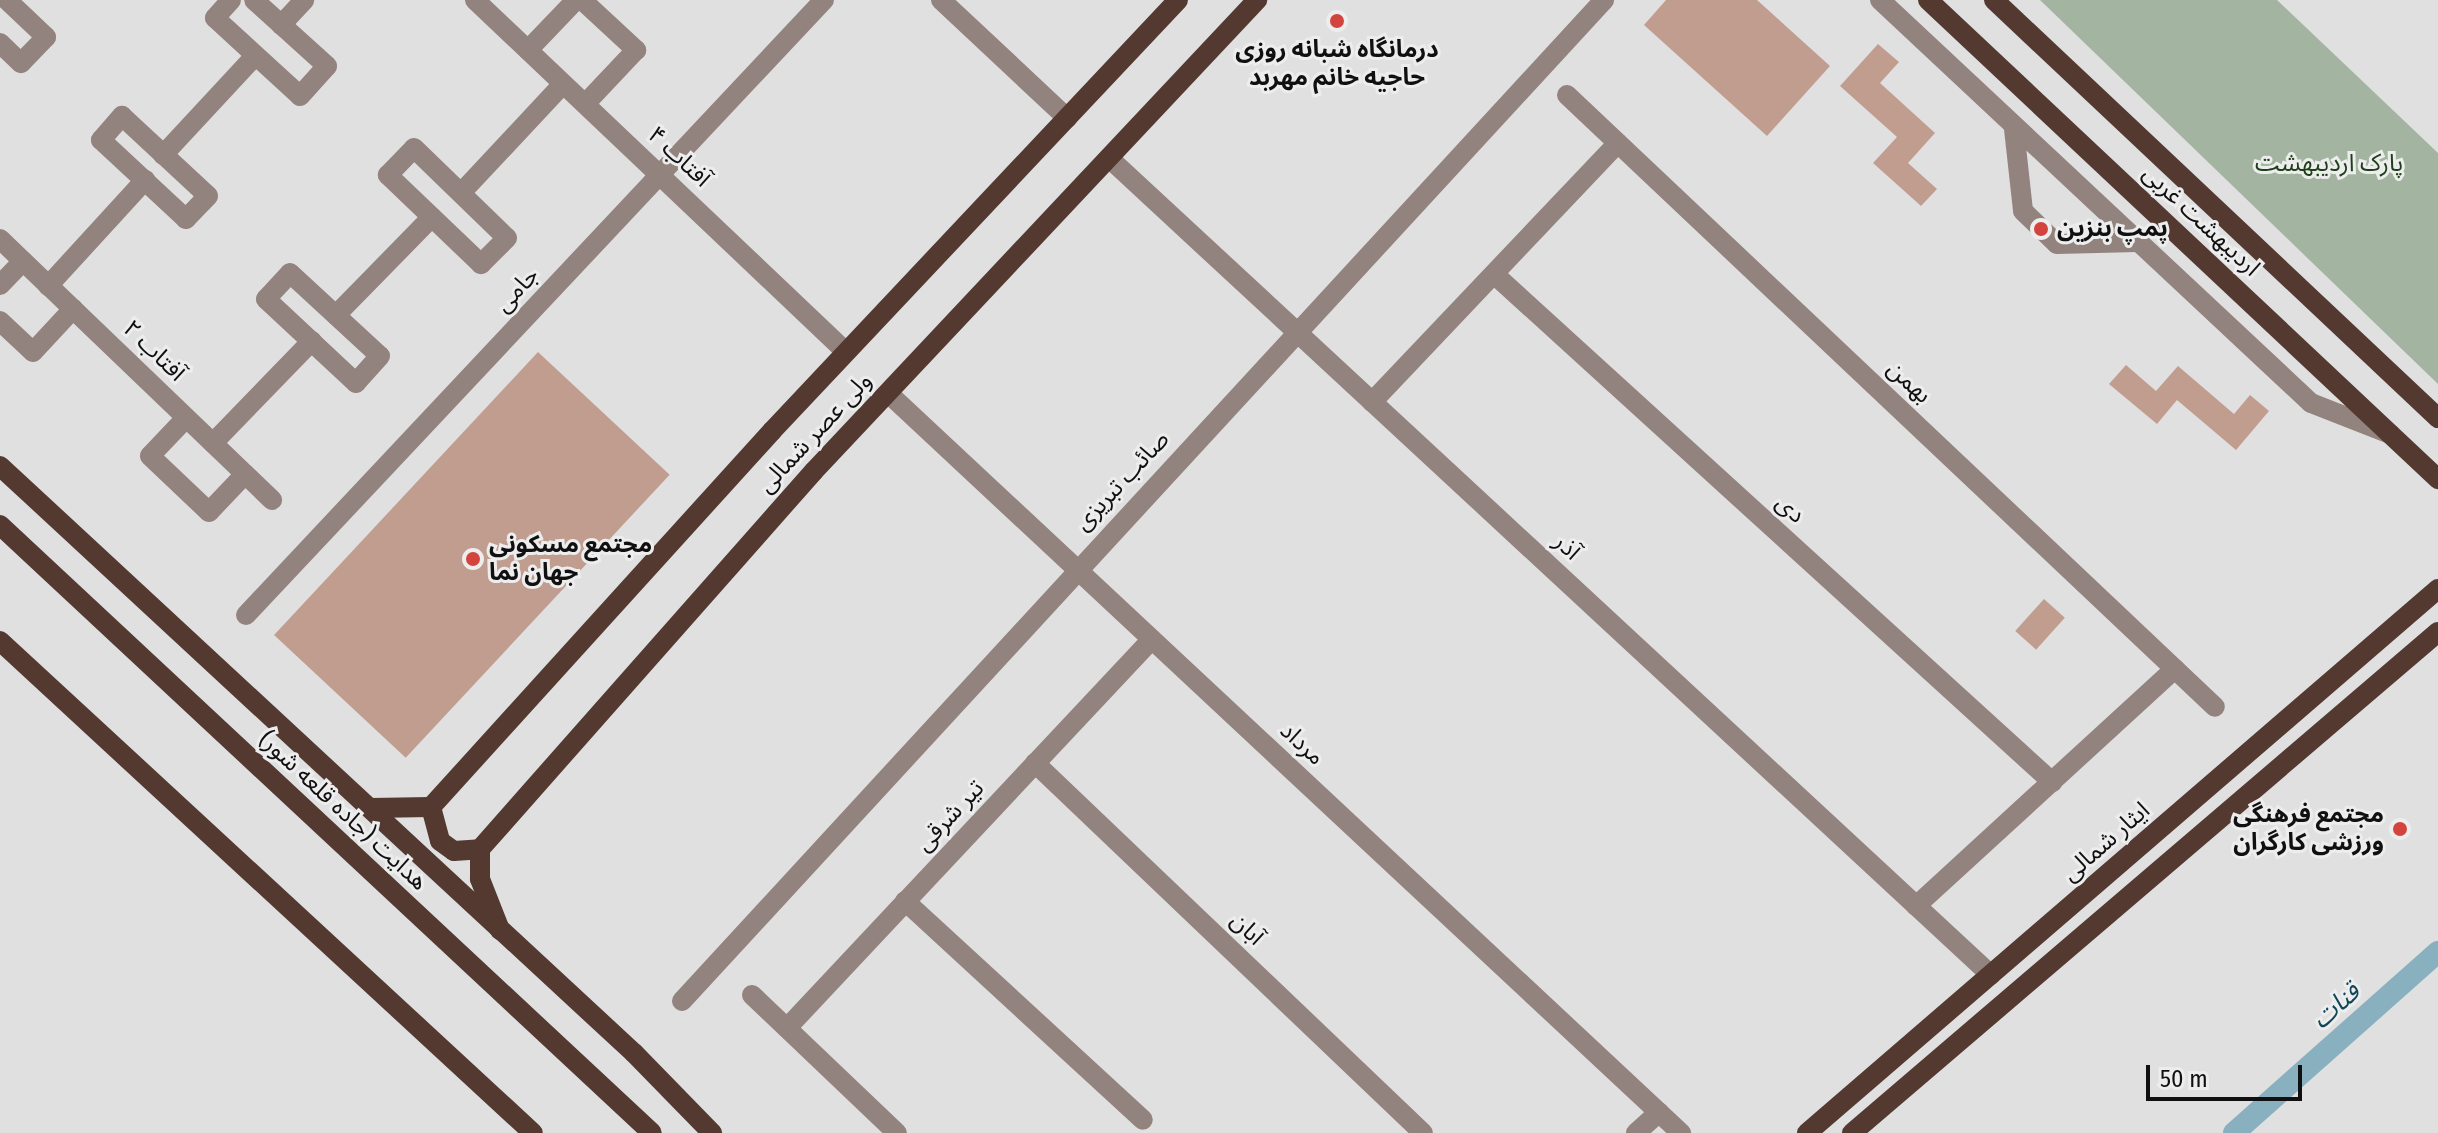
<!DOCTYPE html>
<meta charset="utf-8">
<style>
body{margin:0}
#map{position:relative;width:2438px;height:1133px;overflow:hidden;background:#e0e0e1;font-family:"Fira Sans Condensed","Noto Sans Arabic",sans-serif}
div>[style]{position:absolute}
.green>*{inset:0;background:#a3b4a0}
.canal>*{height:22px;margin:-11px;padding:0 11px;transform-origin:11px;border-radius:11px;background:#88b0be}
.building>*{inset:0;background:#c19d90;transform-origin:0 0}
.minor>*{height:20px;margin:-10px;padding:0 10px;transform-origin:10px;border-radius:10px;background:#93837e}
.major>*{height:20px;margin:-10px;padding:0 10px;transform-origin:10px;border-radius:10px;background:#533930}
.dots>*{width:22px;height:22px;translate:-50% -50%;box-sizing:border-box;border:4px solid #ededee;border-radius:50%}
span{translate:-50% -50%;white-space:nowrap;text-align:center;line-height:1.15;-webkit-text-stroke:6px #ededee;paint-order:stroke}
.poi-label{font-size:24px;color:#101011;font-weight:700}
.left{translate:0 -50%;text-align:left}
.right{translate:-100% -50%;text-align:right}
.street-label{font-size:24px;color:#101011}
.park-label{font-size:24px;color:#1e4018}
.water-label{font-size:26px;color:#104859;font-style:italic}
.scale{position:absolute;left:2146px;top:1065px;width:156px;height:36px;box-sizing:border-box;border:4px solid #101011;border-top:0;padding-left:10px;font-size:24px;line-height:28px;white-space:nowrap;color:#101011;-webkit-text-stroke:6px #ededee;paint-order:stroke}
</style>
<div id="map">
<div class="green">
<div style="clip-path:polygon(2040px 0,2277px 0,2438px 153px,2438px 384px)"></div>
</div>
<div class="canal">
<div style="left:2234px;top:1133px;width:273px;rotate:-41.6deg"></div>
</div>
<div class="building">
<div style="clip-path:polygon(1666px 0,1757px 0,1830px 66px,1767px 136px,1644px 25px)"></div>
<div style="clip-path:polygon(1878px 44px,1899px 62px,1880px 83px,1935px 133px,1908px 163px,1937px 189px,1921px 206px,1873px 163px,1897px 137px,1840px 86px)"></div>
<div style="left:538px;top:352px;width:180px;height:387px;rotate:43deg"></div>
<div style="clip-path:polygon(2126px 365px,2156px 391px,2178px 366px,2234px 414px,2250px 395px,2269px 411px,2236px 450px,2177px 400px,2157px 424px,2109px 384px)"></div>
<div style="left:2044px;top:599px;width:28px;height:43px;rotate:42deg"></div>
</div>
<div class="minor">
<div style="left:231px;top:0;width:24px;rotate:132deg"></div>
<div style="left:215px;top:18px;width:115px;rotate:42.5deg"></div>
<div style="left:300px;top:96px;width:40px;rotate:-48deg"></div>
<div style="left:327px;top:66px;width:98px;rotate:-137.9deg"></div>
<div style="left:475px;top:0;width:511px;rotate:43.49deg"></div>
<div style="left:582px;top:0;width:74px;rotate:42.8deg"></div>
<div style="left:636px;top:50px;width:74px;rotate:133.4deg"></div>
<div style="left:941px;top:0;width:173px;rotate:43.1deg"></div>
<div style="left:1880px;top:0;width:590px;rotate:43.08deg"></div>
<div style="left:2311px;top:403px;width:85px;rotate:21.4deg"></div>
<div style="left:281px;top:25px;width:34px;rotate:-47deg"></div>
<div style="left:0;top:43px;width:29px;rotate:44deg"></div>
<div style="left:21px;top:63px;width:36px;rotate:-46deg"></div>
<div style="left:46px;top:37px;width:54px;rotate:-136.5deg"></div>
<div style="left:528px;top:50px;width:69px;rotate:-46.2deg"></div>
<div style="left:1567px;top:95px;width:891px;rotate:43.36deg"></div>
<div style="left:122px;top:116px;width:117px;rotate:42.9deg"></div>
<div style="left:208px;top:196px;width:32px;rotate:134deg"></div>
<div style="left:186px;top:219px;width:116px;rotate:-137.1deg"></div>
<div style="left:101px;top:140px;width:32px;rotate:-49deg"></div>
<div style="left:2014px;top:129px;width:82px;rotate:83.7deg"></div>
<div style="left:2023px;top:211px;width:47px;rotate:44.1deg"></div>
<div style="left:2057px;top:244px;width:80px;rotate:-1.4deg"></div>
<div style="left:414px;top:148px;width:129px;rotate:44.1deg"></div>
<div style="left:507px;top:238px;width:37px;rotate:135deg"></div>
<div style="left:481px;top:264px;width:129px;rotate:-136.3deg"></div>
<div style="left:388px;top:175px;width:37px;rotate:-46deg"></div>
<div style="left:163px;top:155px;width:135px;rotate:-47.1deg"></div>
<div style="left:1109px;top:158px;width:1202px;rotate:42.81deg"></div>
<div style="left:461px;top:193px;width:149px;rotate:-46.9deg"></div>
<div style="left:0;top:239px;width:377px;rotate:43.8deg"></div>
<div style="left:290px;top:273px;width:122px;rotate:42.7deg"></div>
<div style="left:380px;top:356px;width:36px;rotate:132deg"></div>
<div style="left:356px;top:383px;width:123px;rotate:-137deg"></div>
<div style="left:266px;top:299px;width:35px;rotate:-47deg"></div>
<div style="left:1494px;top:274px;width:755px;rotate:42.31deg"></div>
<div style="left:0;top:285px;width:33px;rotate:-46deg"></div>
<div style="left:48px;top:286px;width:144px;rotate:-47.5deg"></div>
<div style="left:336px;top:315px;width:137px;rotate:-45.6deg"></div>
<div style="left:0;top:321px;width:45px;rotate:43.2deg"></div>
<div style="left:33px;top:352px;width:59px;rotate:-47.1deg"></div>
<div style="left:888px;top:393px;width:1085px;rotate:43.02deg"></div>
<div style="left:1372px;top:402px;width:357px;rotate:-46.5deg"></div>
<div style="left:186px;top:418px;width:52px;rotate:133.5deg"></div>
<div style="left:150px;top:456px;width:81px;rotate:43.5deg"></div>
<div style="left:209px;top:512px;width:52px;rotate:-46.5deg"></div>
<div style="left:213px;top:443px;width:142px;rotate:-45.9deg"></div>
<div style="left:246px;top:615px;width:844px;rotate:-46.78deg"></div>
<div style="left:1035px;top:763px;width:536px;rotate:43.64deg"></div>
<div style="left:905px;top:901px;width:323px;rotate:42.6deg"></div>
<div style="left:1916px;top:906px;width:351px;rotate:-42.5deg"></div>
<div style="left:752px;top:995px;width:200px;rotate:43.6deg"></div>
<div style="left:682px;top:1001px;width:1361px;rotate:-47.35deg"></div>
<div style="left:787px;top:1028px;width:533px;rotate:-46.82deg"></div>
<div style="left:1636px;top:1133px;width:31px;rotate:-42deg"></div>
</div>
<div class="major">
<div style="left:1928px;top:0;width:700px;rotate:43.2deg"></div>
<div style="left:1994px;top:0;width:610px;rotate:43.27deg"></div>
<div style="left:0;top:466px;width:864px;rotate:42.8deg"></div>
<div style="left:634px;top:1053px;width:112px;rotate:45.7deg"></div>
<div style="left:0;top:525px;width:891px;rotate:43deg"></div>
<div style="left:0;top:641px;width:725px;rotate:42.71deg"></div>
<div style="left:431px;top:807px;width:35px;rotate:75deg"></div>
<div style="left:440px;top:841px;width:17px;rotate:36deg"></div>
<div style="left:454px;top:851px;width:26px;rotate:-4deg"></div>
<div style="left:371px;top:808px;width:60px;rotate:-1deg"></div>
<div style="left:431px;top:807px;width:508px;rotate:-47.79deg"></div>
<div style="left:772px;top:431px;width:592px;rotate:-46.71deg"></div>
<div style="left:500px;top:930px;width:55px;rotate:-111.4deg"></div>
<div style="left:480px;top:879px;width:30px;rotate:-90deg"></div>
<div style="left:480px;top:849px;width:504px;rotate:-48.54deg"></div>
<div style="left:814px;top:471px;width:647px;rotate:-46.75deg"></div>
<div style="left:1807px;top:1133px;width:833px;rotate:-40.77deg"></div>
<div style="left:1852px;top:1133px;width:771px;rotate:-40.53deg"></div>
</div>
<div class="dots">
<div style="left:1337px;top:21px;background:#d2443d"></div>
<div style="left:2041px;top:229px;background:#d2443d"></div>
<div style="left:473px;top:559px;background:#d2443d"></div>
<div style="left:2400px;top:829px;background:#d2443d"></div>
</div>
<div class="poi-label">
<span style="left:1337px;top:64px">درمانگاه شبانه‌ روزی<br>حاجیه‌ خانم مهربد</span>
<span class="left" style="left:2057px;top:229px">پمپ بنزین</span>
<span class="left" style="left:489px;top:559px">مجتمع مسکونی<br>جهان نما</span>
<span class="right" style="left:2384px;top:829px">مجتمع فرهنگی<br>ورزشی کارگران</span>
</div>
<div class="street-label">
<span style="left:679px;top:157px;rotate:43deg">آفتاب ۴</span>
<span style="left:2201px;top:221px;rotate:43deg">اردیبهشت غربی</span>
<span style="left:517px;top:290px;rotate:-47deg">جامی</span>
<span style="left:154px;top:351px;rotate:44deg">آفتاب ۲</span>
<span style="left:1909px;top:382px;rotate:43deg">بهمن</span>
<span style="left:815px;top:433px;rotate:-47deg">ولی عصر شمالی</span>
<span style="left:1122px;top:481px;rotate:-47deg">صائب تبریزی</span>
<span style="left:1790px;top:509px;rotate:42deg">دی</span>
<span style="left:1567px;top:547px;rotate:43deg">آذر</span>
<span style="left:1302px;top:744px;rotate:43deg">مرداد</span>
<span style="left:343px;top:811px;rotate:43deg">هدایت (جاده قلعه شور)</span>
<span style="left:950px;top:816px;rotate:-47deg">تیر شرقی</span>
<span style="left:2106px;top:842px;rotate:-41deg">ایثار شمالی</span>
<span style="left:1247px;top:929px;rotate:44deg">آبان</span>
</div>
<div class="park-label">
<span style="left:2329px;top:164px">پارک اردیبهشت</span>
</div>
<div class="water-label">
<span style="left:2336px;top:1006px;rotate:-42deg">قنات</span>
</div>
<div class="scale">50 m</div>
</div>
